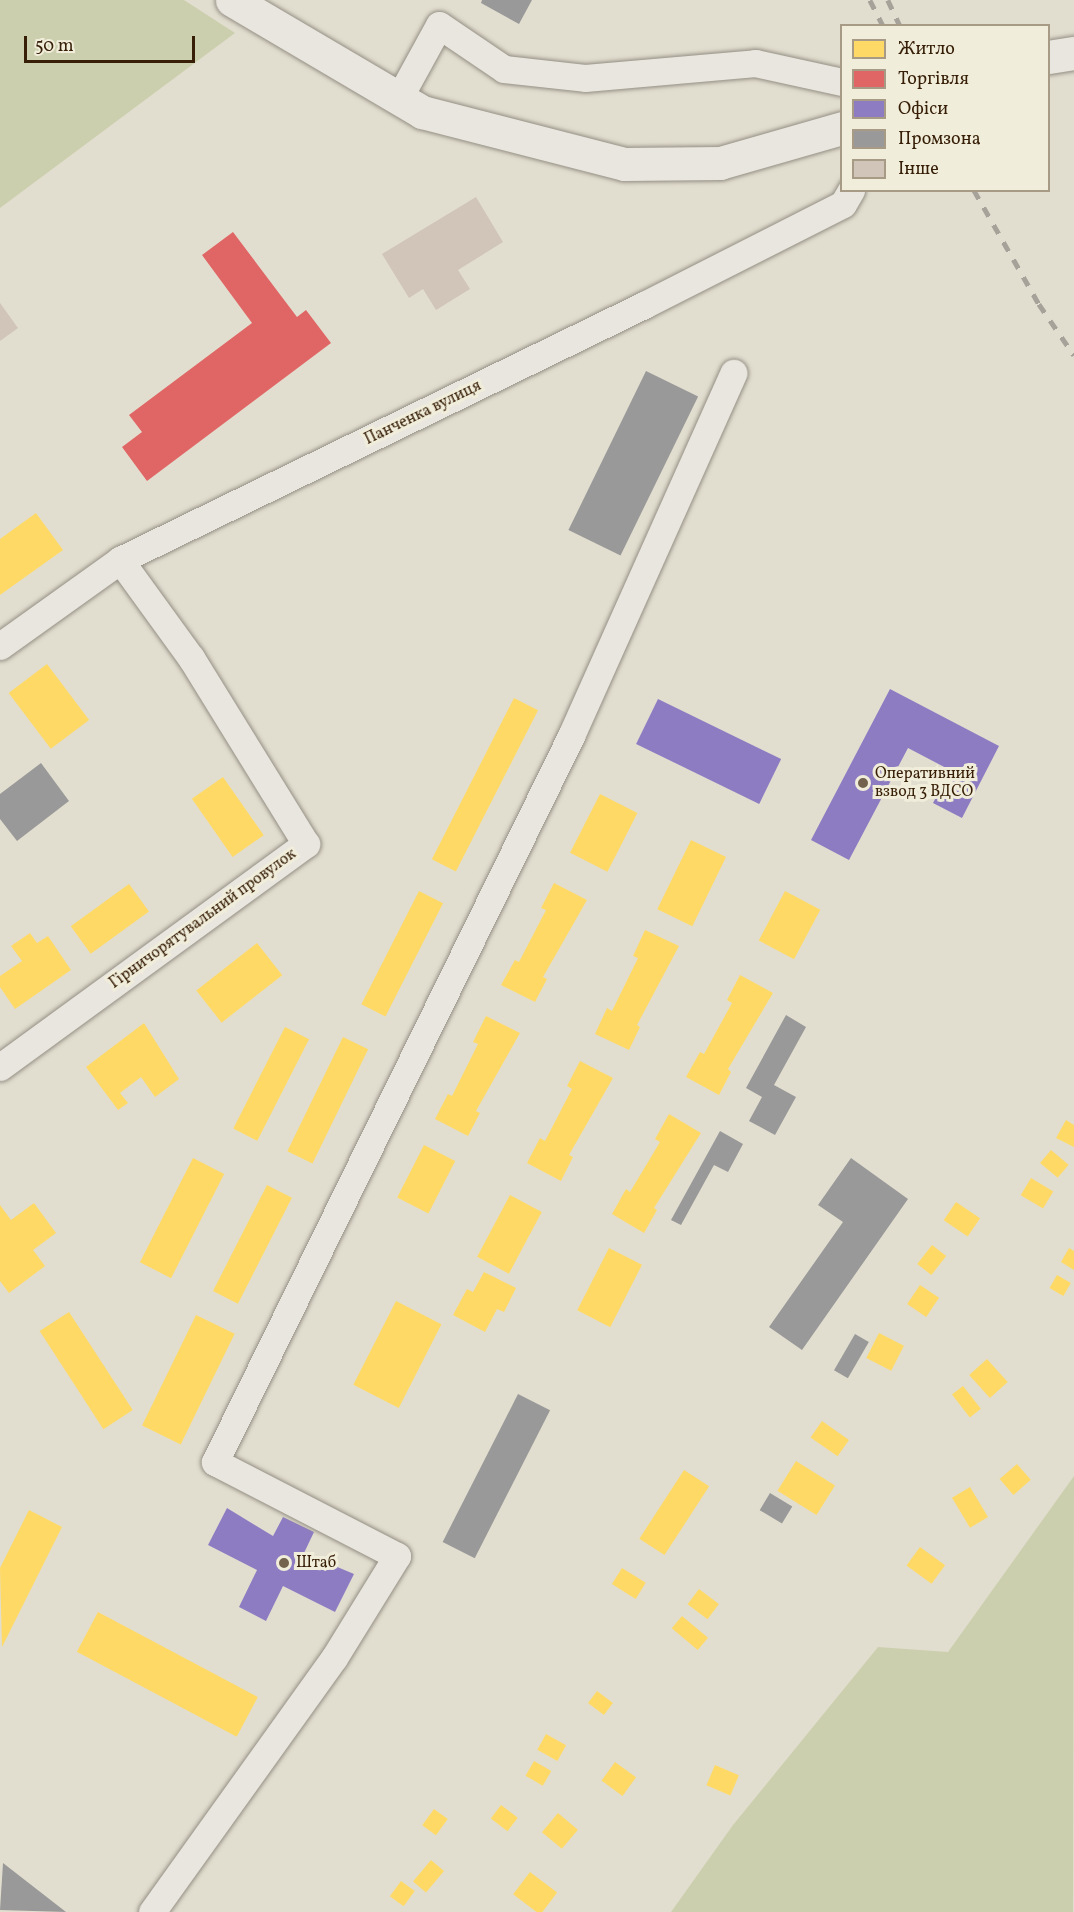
<!DOCTYPE html>
<meta charset="utf-8">
<style>
body{margin:0}
#map{position:relative;width:1074px;height:1912px;overflow:hidden;background:#e2decf;font-family:Vollkorn,serif}
div>[style]{position:absolute}
.green>*{inset:0;background:#cccfae}
.homes>*{inset:0;background:#ffd966;transform-origin:0 0}
.shops>*{inset:0;background:#e06666}
.offices>*{inset:0;background:#8e7cc3;transform-origin:0 0}
.industry>*{inset:0;background:#999;transform-origin:0 0}
.building>*{inset:0;background:#d0c5b8}
.roads{filter:drop-shadow(0 0 2px #948f84) drop-shadow(0 0 2px #948f84)}
.street>*{height:27px;margin:-13.5px;padding:0 13.5px;transform-origin:13.5px;border-radius:13.5px;background:#e9e6df}
.secondary>*{height:33px;margin:-16.5px;padding:0 16.5px;transform-origin:16.5px;border-radius:16.5px;background:#e9e6df}
.rail>*{height:4.5px;margin-top:-2.25px;transform-origin:0;background:repeating-linear-gradient(90deg,#a6a29a 0 10px,transparent 0 20px)}
.dots>*{width:16px;height:16px;translate:-50% -50%;box-sizing:border-box;border:3px solid #f1eddb;border-radius:50%}
span{translate:-50% -50%;white-space:nowrap;text-align:center;line-height:1.15;-webkit-text-stroke:6px #f1eddb;paint-order:stroke}
.street-label{font-size:16px;color:#371f07}
.poi-label{font-size:16px;color:#371f07}
.left{translate:0 -50%;text-align:left}
.legend{position:absolute;left:840px;top:24px;width:210px;height:168px;box-sizing:border-box;background:#f1eddb;border:2px solid #a79b86;margin:0;padding:8px 10px;list-style:none;font-size:18px;color:#371f07}
.legend li{display:flex;align-items:center;gap:12px;height:30px}
.legend b{width:30px;border:2px solid #a79b86}
.scale{position:absolute;left:24px;top:36px;width:171px;height:27px;box-sizing:border-box;border:3px solid #371f07;border-top:0;padding-left:8px;font-size:18px;line-height:21px;white-space:nowrap;color:#371f07;-webkit-text-stroke:4px #f1eddb;paint-order:stroke}
</style>
<div id="map">
<div class="green">
<div style="clip-path:polygon(0 0,184px 0,235px 33px,0 208px)"></div>
<div style="clip-path:polygon(1074px 1476px,1073px 1912px,671px 1912px,733px 1825px,878px 1647px,948px 1652px)"></div>
</div>
<div class="homes">
<div style="clip-path:polygon(36px 513px,63px 550px,0 595px,0 539px)"></div>
<div style="left:47px;top:664px;width:70px;height:48px;rotate:53deg"></div>
<div style="left:514px;top:698px;width:27px;height:181px;rotate:27deg"></div>
<div style="left:223px;top:777px;width:71px;height:38px;rotate:55deg"></div>
<div style="left:600px;top:794px;width:42px;height:66px;rotate:27deg"></div>
<div style="left:691px;top:840px;width:39px;height:77px;rotate:26deg"></div>
<div style="clip-path:polygon(554px 883px,587px 900px,543px 977px,547px 979px,535px 1002px,501px 985px,515px 960px,519px 962px,546px 910px,541px 908px)"></div>
<div style="left:129px;top:884px;width:34px;height:72px;rotate:54deg"></div>
<div style="left:419px;top:891px;width:27px;height:127px;rotate:27deg"></div>
<div style="left:785px;top:891px;width:40px;height:56px;rotate:28deg"></div>
<div style="clip-path:polygon(645px 930px,679px 946px,637px 1025px,640px 1027px,629px 1050px,595px 1034px,607px 1008px,612px 1011px,638px 958px,633px 956px)"></div>
<div style="clip-path:polygon(30px 933px,37px 943px,48px 936px,71px 970px,15px 1009px,0 987px,0 976px,22px 961px,11px 946px)"></div>
<div style="left:257px;top:943px;width:41px;height:77px;rotate:52deg"></div>
<div style="clip-path:polygon(740px 975px,773px 993px,728px 1069px,731px 1072px,719px 1095px,686px 1077px,700px 1052px,704px 1054px,732px 1003px,727px 1000px)"></div>
<div style="clip-path:polygon(486px 1016px,520px 1033px,476px 1111px,480px 1113px,468px 1136px,435px 1119px,448px 1094px,452px 1096px,478px 1044px,473px 1042px)"></div>
<div style="clip-path:polygon(144px 1023px,179px 1079px,155px 1097px,141px 1077px,120px 1093px,128px 1103px,118px 1110px,86px 1067px)"></div>
<div style="left:285px;top:1027px;width:27px;height:114px;rotate:27deg"></div>
<div style="left:343px;top:1037px;width:28px;height:127px;rotate:26deg"></div>
<div style="clip-path:polygon(580px 1061px,613px 1078px,569px 1155px,573px 1157px,561px 1181px,527px 1163px,540px 1138px,545px 1141px,572px 1089px,567px 1086px)"></div>
<div style="clip-path:polygon(669px 1114px,701px 1133px,654px 1208px,657px 1210px,644px 1233px,612px 1214px,626px 1189px,630px 1192px,660px 1142px,655px 1139px)"></div>
<div style="clip-path:polygon(1066px 1120px,1074px 1125px,1074px 1147px,1056px 1138px)"></div>
<div style="left:424px;top:1145px;width:35px;height:59px;rotate:27deg"></div>
<div style="left:1051px;top:1150px;width:23px;height:17px;rotate:40deg"></div>
<div style="left:193px;top:1158px;width:35px;height:117px;rotate:27deg"></div>
<div style="left:1031px;top:1178px;width:26px;height:20px;rotate:31deg"></div>
<div style="left:267px;top:1185px;width:28px;height:119px;rotate:27deg"></div>
<div style="left:510px;top:1195px;width:36px;height:70px;rotate:28deg"></div>
<div style="left:956px;top:1202px;width:29px;height:22px;rotate:34deg"></div>
<div style="clip-path:polygon(34px 1203px,56px 1233px,33px 1250px,45px 1266px,9px 1293px,0 1281px,0 1205px,11px 1220px)"></div>
<div style="left:932px;top:1245px;width:18px;height:24px;rotate:38deg"></div>
<div style="left:609px;top:1248px;width:37px;height:70px;rotate:27deg"></div>
<div style="clip-path:polygon(1069px 1248px,1074px 1251px,1074px 1270px,1061px 1262px)"></div>
<div style="clip-path:polygon(484px 1272px,516px 1288px,504px 1312px,497px 1309px,485px 1332px,453px 1315px,467px 1289px,473px 1292px)"></div>
<div style="left:1057px;top:1275px;width:16px;height:15px;rotate:30deg"></div>
<div style="left:920px;top:1285px;width:23px;height:23px;rotate:34deg"></div>
<div style="left:396px;top:1301px;width:51px;height:94px;rotate:27deg"></div>
<div style="left:69px;top:1312px;width:117px;height:35px;rotate:57deg"></div>
<div style="left:196px;top:1315px;width:43px;height:123px;rotate:26deg"></div>
<div style="left:879px;top:1333px;width:28px;height:28px;rotate:27deg"></div>
<div style="left:987px;top:1359px;width:31px;height:24px;rotate:48deg"></div>
<div style="left:963px;top:1386px;width:29px;height:14px;rotate:52deg"></div>
<div style="left:822px;top:1421px;width:33px;height:20px;rotate:35deg"></div>
<div style="left:796px;top:1461px;width:46px;height:35px;rotate:32deg"></div>
<div style="left:1017px;top:1464px;width:21px;height:23px;rotate:49deg"></div>
<div style="left:684px;top:1470px;width:30px;height:82px;rotate:33deg"></div>
<div style="left:970px;top:1487px;width:35px;height:21px;rotate:59deg"></div>
<div style="clip-path:polygon(29px 1510px,62px 1527px,2px 1647px,0 1568px)"></div>
<div style="left:920px;top:1547px;width:31px;height:23px;rotate:36deg"></div>
<div style="left:622px;top:1568px;width:28px;height:19px;rotate:32deg"></div>
<div style="left:699px;top:1589px;width:25px;height:19px;rotate:37deg"></div>
<div style="left:98px;top:1612px;width:181px;height:45px;rotate:28deg"></div>
<div style="left:682px;top:1616px;width:34px;height:16px;rotate:40deg"></div>
<div style="left:597px;top:1691px;width:20px;height:15px;rotate:37deg"></div>
<div style="left:546px;top:1734px;width:23px;height:18px;rotate:29deg"></div>
<div style="left:534px;top:1761px;width:20px;height:17px;rotate:30deg"></div>
<div style="left:615px;top:1762px;width:26px;height:23px;rotate:36deg"></div>
<div style="left:715px;top:1765px;width:26px;height:22px;rotate:23deg"></div>
<div style="left:501px;top:1805px;width:21px;height:17px;rotate:37deg"></div>
<div style="left:434px;top:1809px;width:17px;height:20px;rotate:36deg"></div>
<div style="left:558px;top:1813px;width:26px;height:25px;rotate:40deg"></div>
<div style="left:431px;top:1860px;width:17px;height:28px;rotate:40deg"></div>
<div style="left:530px;top:1872px;width:34px;height:28px;rotate:37deg"></div>
<div style="left:401px;top:1881px;width:17px;height:19px;rotate:36deg"></div>
</div>
<div class="shops">
<div style="clip-path:polygon(233px 232px,297px 317px,306px 310px,331px 343px,147px 481px,122px 447px,142px 432px,129px 415px,252px 323px,202px 255px)"></div>
</div>
<div class="offices">
<div style="clip-path:polygon(890px 689px,999px 746px,962px 818px,933px 803px,950px 770px,908px 748px,849px 860px,811px 840px)"></div>
<div style="left:658px;top:699px;width:137px;height:50px;rotate:26deg"></div>
<div style="clip-path:polygon(227px 1508px,273px 1536px,283px 1517px,314px 1532px,304px 1553px,354px 1574px,335px 1612px,283px 1586px,266px 1621px,239px 1607px,257px 1570px,208px 1545px)"></div>
</div>
<div class="industry">
<div style="clip-path:polygon(482px 0,532px 0,519px 24px,481px 3px)"></div>
<div style="left:646px;top:371px;width:58px;height:177px;rotate:26deg"></div>
<div style="clip-path:polygon(41px 763px,69px 801px,17px 841px,0 819px,0 794px)"></div>
<div style="clip-path:polygon(786px 1015px,806px 1027px,774px 1085px,796px 1097px,775px 1135px,749px 1121px,762px 1097px,746px 1088px)"></div>
<div style="clip-path:polygon(720px 1131px,743px 1144px,728px 1172px,714px 1165px,681px 1225px,671px 1220px)"></div>
<div style="clip-path:polygon(851px 1158px,908px 1199px,802px 1350px,769px 1327px,843px 1222px,818px 1205px)"></div>
<div style="left:855px;top:1334px;width:16px;height:42px;rotate:30deg"></div>
<div style="left:518px;top:1394px;width:36px;height:166px;rotate:27deg"></div>
<div style="left:770px;top:1493px;width:26px;height:20px;rotate:31deg"></div>
<div style="clip-path:polygon(3px 1863px,66px 1912px,0 1910px)"></div>
</div>
<div class="building">
<div style="clip-path:polygon(476px 197px,503px 242px,458px 270px,470px 289px,436px 310px,423px 289px,409px 298px,382px 254px)"></div>
<div style="clip-path:polygon(0 303px,18px 328px,0 341px)"></div>
</div>
<div class="roads">
<div class="street">
<div style="left:399px;top:98px;width:83px;rotate:-61.3deg"></div>
<div style="left:439px;top:25px;width:78px;rotate:34.1deg"></div>
<div style="left:504px;top:69px;width:81px;rotate:6.3deg"></div>
<div style="left:585px;top:78px;width:171px;rotate:-5deg"></div>
<div style="left:755px;top:63px;width:89px;rotate:12.3deg"></div>
<div style="left:0;top:646px;width:148px;rotate:-35.6deg"></div>
<div style="left:120px;top:560px;width:583px;rotate:-25.95deg"></div>
<div style="left:644px;top:305px;width:223px;rotate:-26.9deg"></div>
<div style="left:843px;top:204px;width:16px;rotate:-60deg"></div>
<div style="left:0;top:1067px;width:379px;rotate:-36.1deg"></div>
<div style="left:306px;top:844px;width:219px;rotate:-121.7deg"></div>
<div style="left:191px;top:658px;width:121px;rotate:-125.9deg"></div>
<div style="left:152px;top:1912px;width:312px;rotate:-54.4deg"></div>
<div style="left:334px;top:1658px;width:120px;rotate:-58.3deg"></div>
<div style="left:397px;top:1556px;width:205px;rotate:-152.7deg"></div>
<div style="left:215px;top:1462px;width:809px;rotate:-63.88deg"></div>
<div style="left:571px;top:736px;width:398px;rotate:-65.9deg"></div>
</div>
<div class="secondary">
<div style="left:232px;top:0;width:221px;rotate:30.5deg"></div>
<div style="left:422px;top:112px;width:209px;rotate:14.4deg"></div>
<div style="left:624px;top:164px;width:96px;rotate:-0.6deg"></div>
<div style="left:720px;top:163px;width:127px;rotate:-16deg"></div>
<div style="left:1048px;top:57px;width:26px;rotate:-9deg"></div>
</div>
</div>
<div class="rail">
<div style="left:870px;top:0;width:29px;rotate:63deg"></div>
<div style="left:888px;top:0;width:29px;rotate:65deg"></div>
<div style="left:974px;top:190px;width:131px;rotate:60.3deg"></div>
<div style="left:1039px;top:304px;width:62px;rotate:55.5deg"></div>
</div>
<div class="dots">
<div style="left:863px;top:783px;background:#73624d"></div>
<div style="left:284px;top:1563px;background:#73624d"></div>
</div>
<div class="street-label">
<span style="left:423px;top:413px;rotate:-26deg">Панченка вулиця</span>
<span style="left:203px;top:919px;rotate:-36deg">Гірничорятувальний провулок</span>
</div>
<div class="poi-label">
<span class="left" style="left:875px;top:783px">Оперативний<br>взвод 3 ВДСО</span>
<span class="left" style="left:296px;top:1563px">Штаб</span>
</div>
<ul class="legend">
<li><b style="height:16px;background:#ffd966"></b>Житло</li>
<li><b style="height:16px;background:#e06666"></b>Торгівля</li>
<li><b style="height:16px;background:#8e7cc3"></b>Офіси</li>
<li><b style="height:16px;background:#999"></b>Промзона</li>
<li><b style="height:16px;background:#d0c5b8"></b>Інше</li>
</ul>
<div class="scale">50 m</div>
</div>
